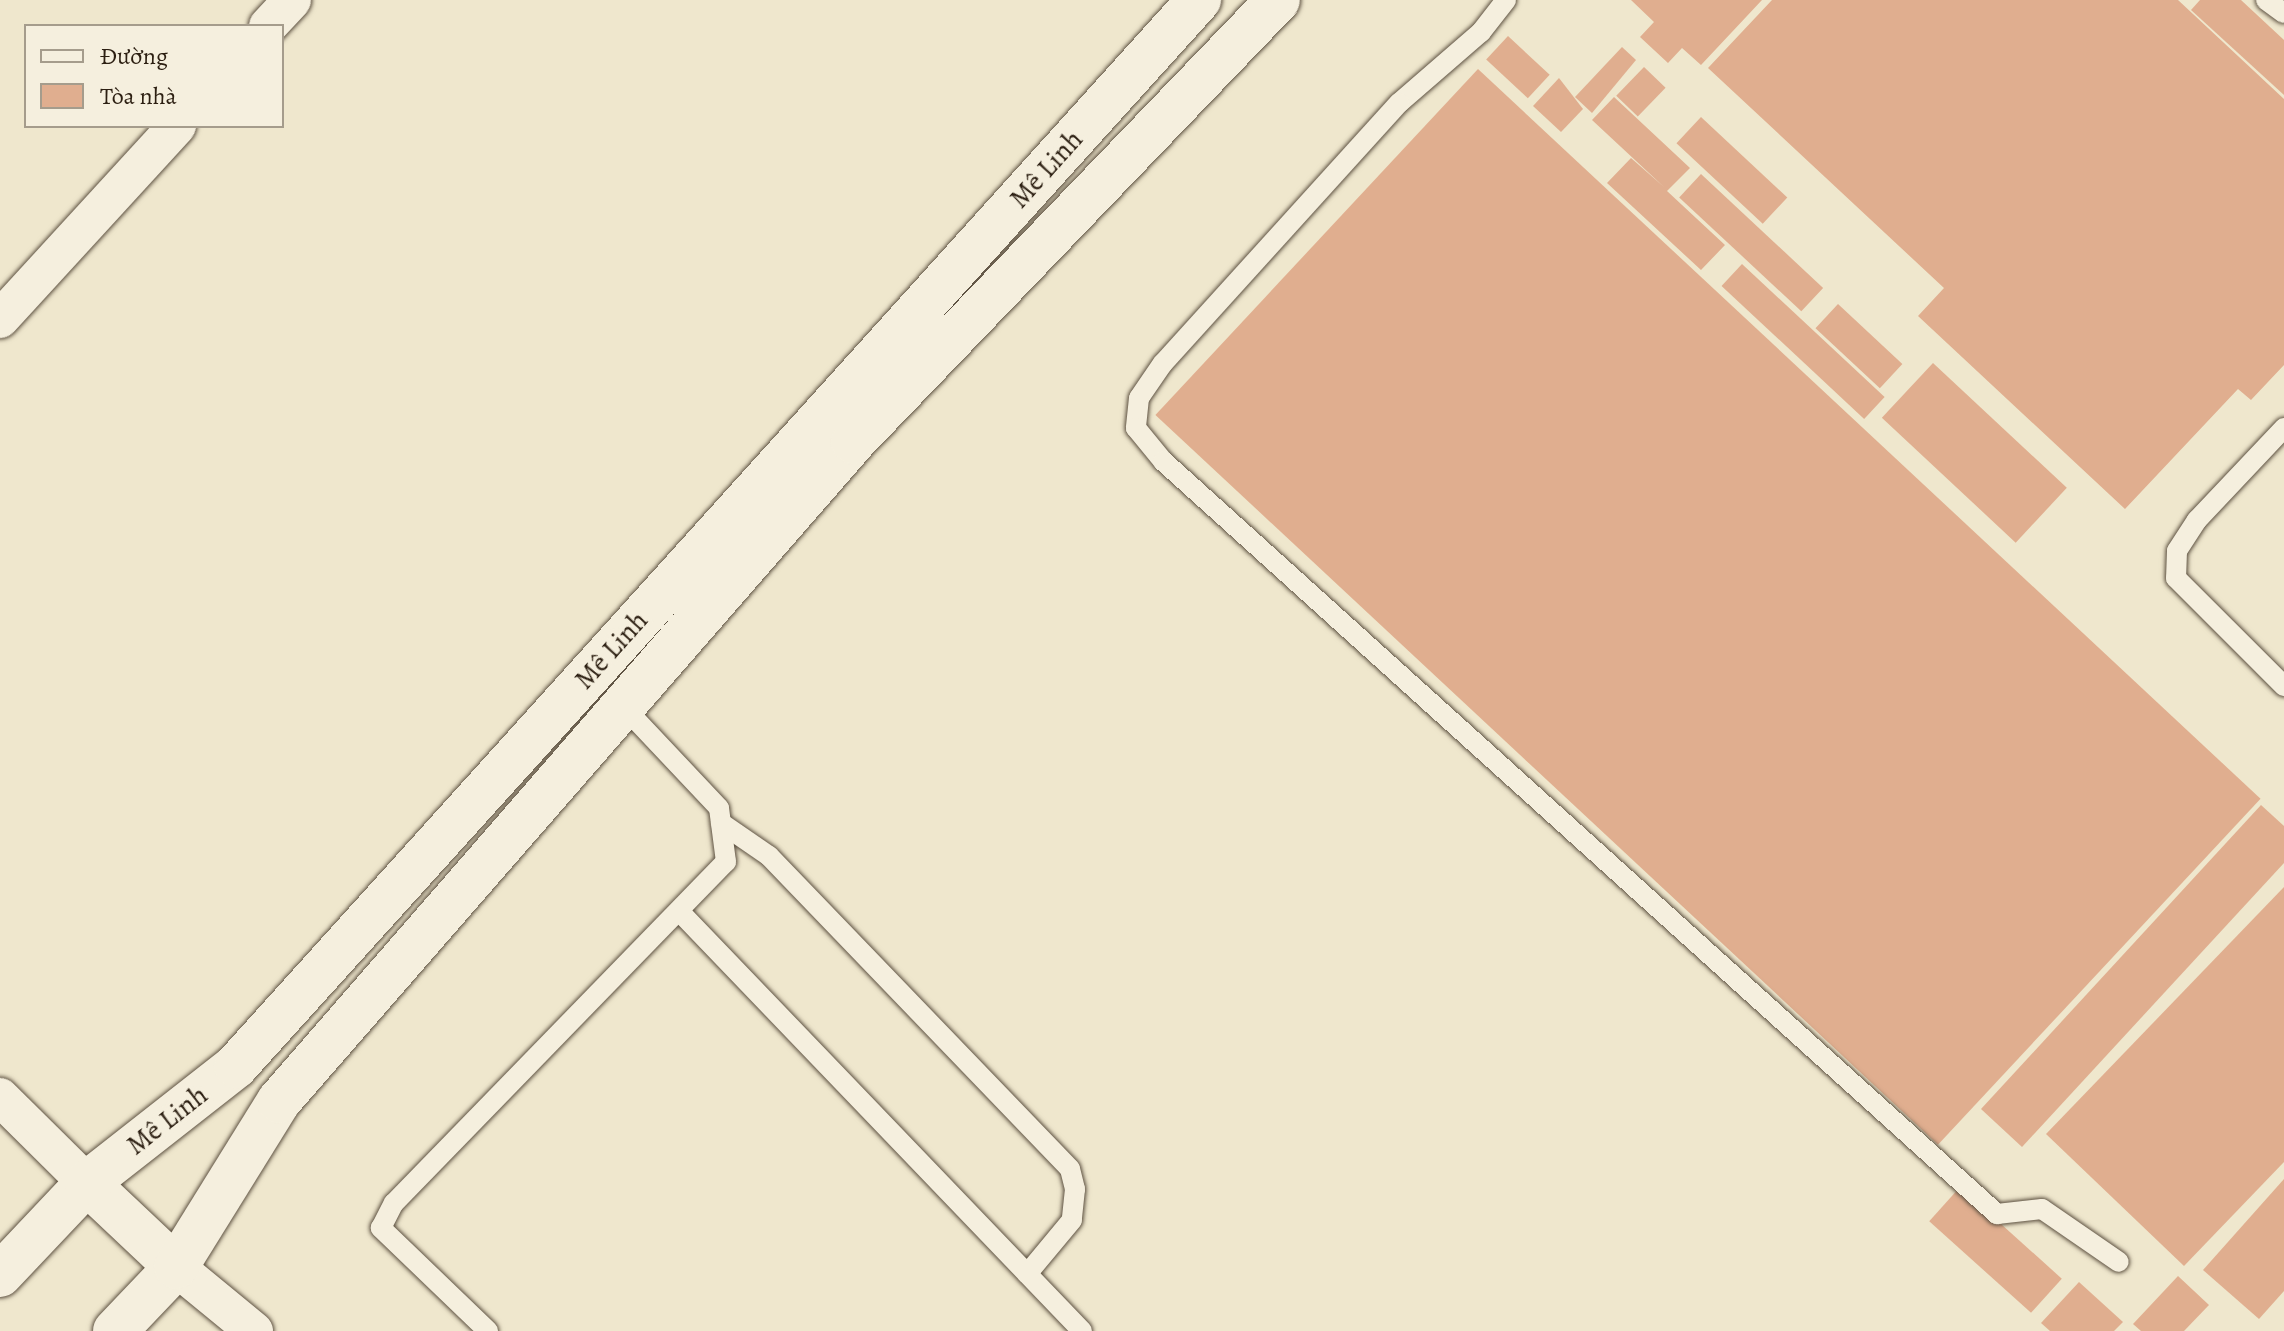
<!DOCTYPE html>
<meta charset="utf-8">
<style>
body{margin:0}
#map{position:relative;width:2284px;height:1331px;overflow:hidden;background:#efe7cd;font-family:Alegreya,serif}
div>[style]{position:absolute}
.building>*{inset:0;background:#e0ae8f;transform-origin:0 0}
.roads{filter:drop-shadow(0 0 2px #5d5141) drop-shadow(0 0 2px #5d5141)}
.lane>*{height:20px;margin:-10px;padding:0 10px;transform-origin:10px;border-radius:10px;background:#f5efde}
.street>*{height:38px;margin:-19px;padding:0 19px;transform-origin:19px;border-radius:19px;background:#f5efde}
.secondary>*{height:44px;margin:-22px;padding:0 22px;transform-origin:22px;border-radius:22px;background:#f5efde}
span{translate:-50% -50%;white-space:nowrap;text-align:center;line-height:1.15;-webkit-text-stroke:8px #f5efde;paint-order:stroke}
.street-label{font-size:28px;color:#2c1f12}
.legend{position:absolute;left:24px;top:24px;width:260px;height:104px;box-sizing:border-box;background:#f5efde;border:2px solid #a59c8c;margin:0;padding:10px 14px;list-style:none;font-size:24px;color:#2c1f12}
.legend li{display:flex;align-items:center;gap:16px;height:40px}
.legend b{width:40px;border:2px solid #a59c8c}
</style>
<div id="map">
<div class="building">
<div style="clip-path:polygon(1631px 0,1762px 0,1701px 65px,1682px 48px,1668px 63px,1640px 37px,1654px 22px)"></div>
<div style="clip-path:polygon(1772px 0,2178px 0,2284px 99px,2284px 365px,2251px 400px,2238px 389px,2125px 509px,1918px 316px,1944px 288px,1708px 68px)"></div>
<div style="clip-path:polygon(2200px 0,2241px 0,2284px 40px,2284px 95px,2191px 10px)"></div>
<div style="left:1508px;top:36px;width:57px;height:32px;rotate:43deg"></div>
<div style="clip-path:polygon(1622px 47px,1636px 60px,1592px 113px,1575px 97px)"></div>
<div style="left:1644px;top:67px;width:30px;height:40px;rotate:44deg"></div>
<div style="left:1478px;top:69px;width:1070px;height:473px;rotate:43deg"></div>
<div style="clip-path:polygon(1559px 78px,1583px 109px,1561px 132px,1533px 106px)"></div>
<div style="clip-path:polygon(1614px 97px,1690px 168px,1667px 191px,1725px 245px,1701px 270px,1607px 183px,1631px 158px,1664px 187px,1592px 120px)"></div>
<div style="left:1701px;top:117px;width:118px;height:36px;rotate:43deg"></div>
<div style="left:1701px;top:174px;width:167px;height:32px;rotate:43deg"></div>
<div style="left:1742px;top:264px;width:195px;height:30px;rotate:43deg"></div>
<div style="left:1838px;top:304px;width:88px;height:33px;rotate:43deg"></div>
<div style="left:1933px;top:363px;width:183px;height:75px;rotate:43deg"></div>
<div style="clip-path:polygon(2261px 805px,2284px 826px,2284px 863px,2022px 1147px,1981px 1109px)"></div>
<div style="clip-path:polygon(2284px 887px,2284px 1162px,2184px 1266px,2046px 1134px)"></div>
<div style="clip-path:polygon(2284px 1179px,2284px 1291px,2259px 1319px,2203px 1270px)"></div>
<div style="left:1960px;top:1187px;width:137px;height:46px;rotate:42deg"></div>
<div style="clip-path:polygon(2178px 1276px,2209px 1305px,2184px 1331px,2141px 1331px,2133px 1324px)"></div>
<div style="clip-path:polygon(2079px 1282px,2123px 1322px,2114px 1331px,2050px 1331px,2041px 1323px)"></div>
</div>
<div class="roads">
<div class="lane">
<div style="left:1506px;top:0;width:41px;rotate:128deg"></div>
<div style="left:1481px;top:32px;width:108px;rotate:139.1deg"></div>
<div style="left:1399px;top:103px;width:351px;rotate:132.2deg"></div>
<div style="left:1163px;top:363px;width:42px;rotate:124.4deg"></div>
<div style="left:1139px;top:398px;width:30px;rotate:96deg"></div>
<div style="left:1136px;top:428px;width:43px;rotate:50.7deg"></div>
<div style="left:1163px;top:461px;width:1124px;rotate:42.08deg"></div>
<div style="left:1997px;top:1214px;width:45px;rotate:-6.3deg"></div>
<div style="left:2042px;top:1209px;width:93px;rotate:34.5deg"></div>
<div style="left:2266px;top:0;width:22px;rotate:36deg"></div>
<div style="left:2284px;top:428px;width:127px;rotate:133.4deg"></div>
<div style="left:2197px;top:520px;width:37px;rotate:123deg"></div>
<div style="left:2177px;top:551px;width:27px;rotate:92deg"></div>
<div style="left:2176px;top:578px;width:153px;rotate:45deg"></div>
<div style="left:721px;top:823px;width:58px;rotate:34.5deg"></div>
<div style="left:769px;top:856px;width:434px;rotate:46.1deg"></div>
<div style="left:1070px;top:1169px;width:21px;rotate:76deg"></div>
<div style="left:1075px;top:1189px;width:31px;rotate:96deg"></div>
<div style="left:1072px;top:1220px;width:70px;rotate:129.8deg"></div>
<div style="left:679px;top:911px;width:582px;rotate:46.18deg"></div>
<div style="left:488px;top:1331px;width:149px;rotate:-136.1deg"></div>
<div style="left:381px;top:1228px;width:28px;rotate:-63deg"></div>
<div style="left:394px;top:1203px;width:476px;rotate:-45.8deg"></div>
<div style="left:726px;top:862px;width:54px;rotate:-97.4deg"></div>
<div style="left:719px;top:808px;width:140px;rotate:-133.3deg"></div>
</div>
<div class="street">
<div style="left:268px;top:26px;width:35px;rotate:-47deg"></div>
<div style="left:0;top:319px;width:262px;rotate:-47.5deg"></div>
<div style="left:0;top:1097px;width:122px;rotate:44.7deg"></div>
<div style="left:176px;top:1267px;width:101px;rotate:39.4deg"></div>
</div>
<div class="secondary">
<div style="left:87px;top:1183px;width:122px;rotate:43.3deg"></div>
<div style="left:0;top:1275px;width:127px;rotate:-46.6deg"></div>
<div style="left:87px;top:1183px;width:189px;rotate:-38.1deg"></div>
<div style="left:236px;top:1066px;width:1437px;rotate:-47.91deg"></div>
<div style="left:115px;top:1331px;width:88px;rotate:-46.4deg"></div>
<div style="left:176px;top:1267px;width:195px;rotate:-58.2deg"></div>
<div style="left:279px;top:1101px;width:874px;rotate:-48.94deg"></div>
<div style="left:853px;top:442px;width:613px;rotate:-46.12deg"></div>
</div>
</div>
<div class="street-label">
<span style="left:1046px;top:169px;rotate:-48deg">Mê Linh</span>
<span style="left:611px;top:650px;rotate:-48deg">Mê Linh</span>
<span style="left:167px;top:1120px;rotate:-38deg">Mê Linh</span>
</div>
<ul class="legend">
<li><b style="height:10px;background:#f5efde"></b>Đường</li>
<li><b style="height:22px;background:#e0ae8f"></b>Tòa nhà</li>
</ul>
</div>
